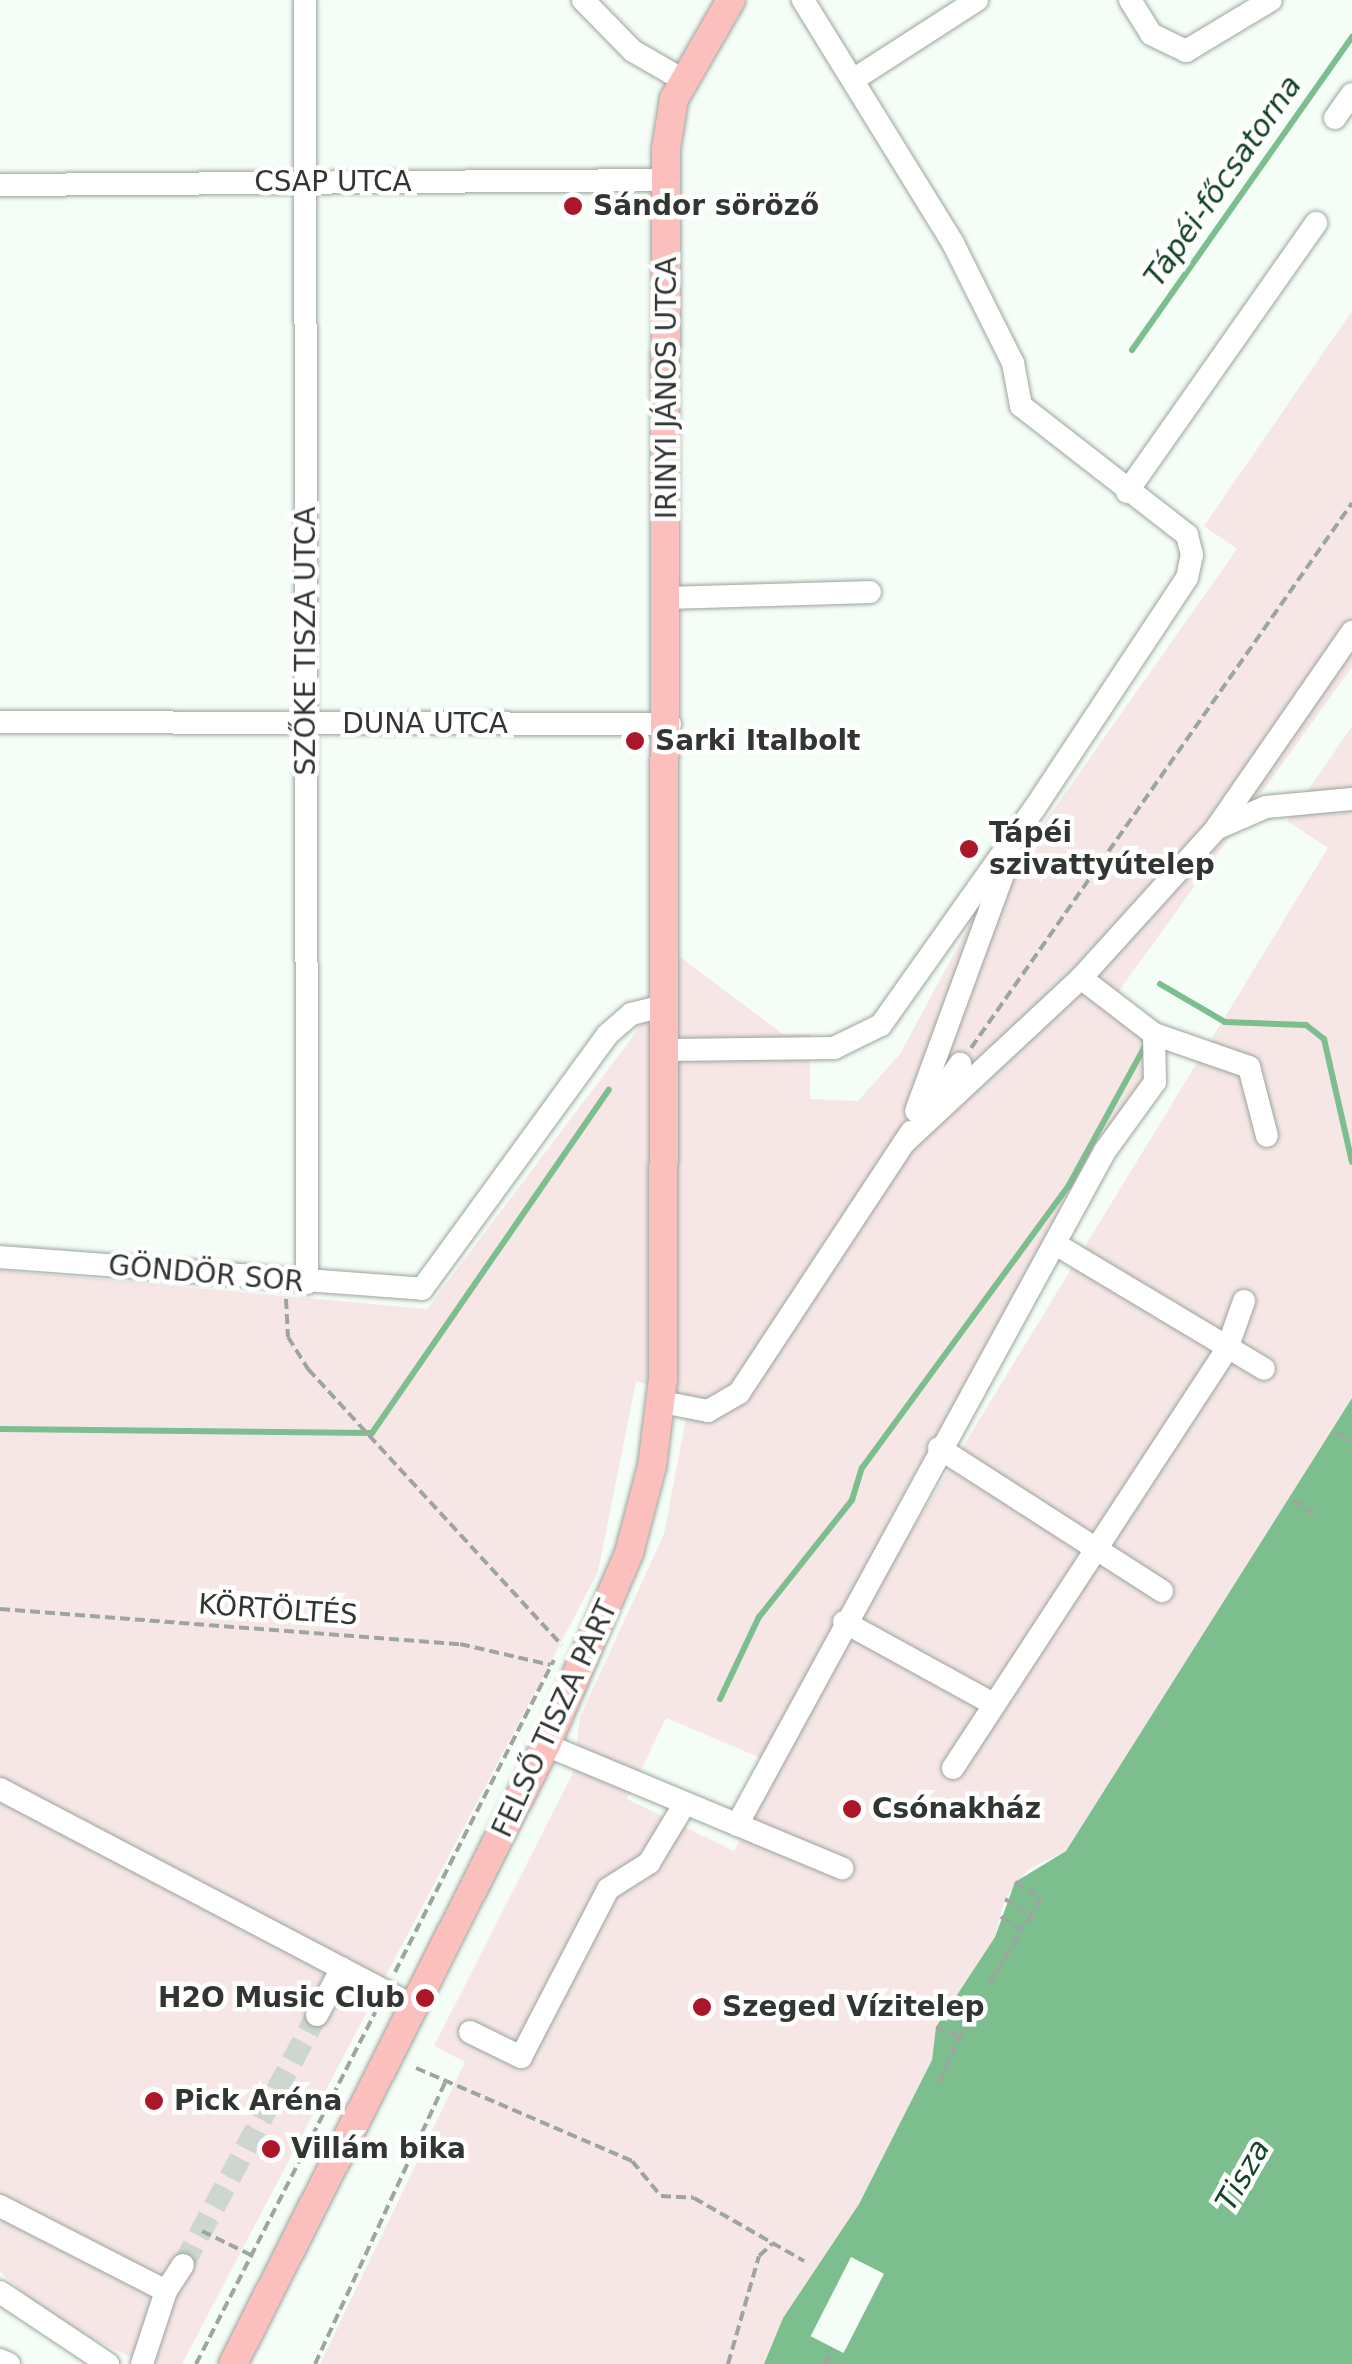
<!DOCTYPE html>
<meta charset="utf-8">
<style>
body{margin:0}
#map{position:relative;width:1352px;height:2364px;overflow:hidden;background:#f4fef6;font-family:"DejaVu Sans",sans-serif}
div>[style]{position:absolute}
.green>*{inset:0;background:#f6e7e6}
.water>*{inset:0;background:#7dbe8f}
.pier>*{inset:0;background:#f4fef6;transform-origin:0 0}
.stream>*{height:6px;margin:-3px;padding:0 3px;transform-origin:3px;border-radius:3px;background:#7dbe8f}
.minor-tunnel>*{height:22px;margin-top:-11px;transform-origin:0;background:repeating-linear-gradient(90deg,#cdd6cf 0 22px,transparent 0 33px)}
.path>*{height:4px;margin-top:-2px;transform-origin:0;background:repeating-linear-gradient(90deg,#9ea5a0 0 10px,transparent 0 15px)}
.roads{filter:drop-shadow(0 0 2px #9ba49d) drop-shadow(0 0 2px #9ba49d)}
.minor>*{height:22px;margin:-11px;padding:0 11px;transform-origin:11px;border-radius:11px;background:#fff}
.major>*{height:28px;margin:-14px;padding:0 14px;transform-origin:14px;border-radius:14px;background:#fbbfbd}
.dots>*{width:28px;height:28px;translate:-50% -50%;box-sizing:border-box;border:5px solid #fff;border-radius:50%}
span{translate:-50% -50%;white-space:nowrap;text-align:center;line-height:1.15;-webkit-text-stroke:9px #fff;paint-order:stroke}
.street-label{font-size:28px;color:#323633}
.poi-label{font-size:28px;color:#323633;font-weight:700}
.left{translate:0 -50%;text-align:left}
.right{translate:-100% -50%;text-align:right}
.water-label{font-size:30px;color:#134425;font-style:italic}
</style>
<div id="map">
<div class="green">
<div style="clip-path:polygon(1352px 311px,1352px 667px,1111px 1002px,1147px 1036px,1150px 1074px,911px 1480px,766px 1760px,666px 1718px,627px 1799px,734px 1851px,859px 1617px,1328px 848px,1287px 821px,1352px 726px,1352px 1398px,1066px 1851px,1029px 1869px,1005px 1899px,995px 1937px,936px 2027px,932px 2060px,859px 2204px,783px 2318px,764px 2364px,320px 2364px,465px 2062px,434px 2046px,573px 1773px,580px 1717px,664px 1534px,690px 1397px,636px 1381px,598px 1572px,182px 2364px,144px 2364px,56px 2320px,0 2272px,0 1270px,427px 1309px,631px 1039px,680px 957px,783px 1034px,810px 1034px,810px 1099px,858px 1101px,900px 1054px,977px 911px,962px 899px,1016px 863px,1237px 549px,1204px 526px)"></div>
</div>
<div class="water">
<div style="clip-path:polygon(1352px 1398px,1352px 2364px,764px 2364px,783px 2318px,859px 2204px,932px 2060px,936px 2027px,995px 1937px,1015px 1882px,1066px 1851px)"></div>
</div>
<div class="pier">
<div style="left:851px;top:2257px;width:37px;height:89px;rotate:27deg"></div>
</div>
<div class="stream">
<div style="left:1132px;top:350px;width:383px;rotate:-54.9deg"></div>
<div style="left:1160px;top:984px;width:75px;rotate:30.3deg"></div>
<div style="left:1225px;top:1022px;width:81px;rotate:2.1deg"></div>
<div style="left:1306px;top:1025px;width:23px;rotate:38deg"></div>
<div style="left:1324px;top:1039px;width:126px;rotate:77.2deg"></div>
<div style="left:0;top:1429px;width:372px;rotate:0.6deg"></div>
<div style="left:372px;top:1433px;width:417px;rotate:-55.4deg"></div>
<div style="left:720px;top:1699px;width:91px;rotate:-64.6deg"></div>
<div style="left:759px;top:1617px;width:149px;rotate:-51.5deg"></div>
<div style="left:852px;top:1500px;width:34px;rotate:-73deg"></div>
<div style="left:862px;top:1468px;width:351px;rotate:-53.8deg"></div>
<div style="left:1069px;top:1185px;width:158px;rotate:-61.3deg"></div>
</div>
<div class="minor-tunnel">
<div style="left:183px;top:2265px;width:284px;rotate:-61.8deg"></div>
</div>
<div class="path">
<div style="left:971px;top:1048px;width:665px;rotate:-55.04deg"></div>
<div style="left:286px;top:1299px;width:38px;rotate:87deg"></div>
<div style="left:288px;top:1337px;width:38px;rotate:58deg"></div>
<div style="left:308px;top:1369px;width:375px;rotate:47.4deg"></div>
<div style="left:1335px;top:1432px;width:19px;rotate:28deg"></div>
<div style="left:1293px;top:1500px;width:24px;rotate:33deg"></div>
<div style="left:0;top:1609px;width:461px;rotate:4.4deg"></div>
<div style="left:460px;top:1644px;width:93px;rotate:13deg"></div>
<div style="left:1015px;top:1882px;width:31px;rotate:32deg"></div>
<div style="left:1041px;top:1898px;width:20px;rotate:120deg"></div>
<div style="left:1005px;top:1899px;width:31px;rotate:32deg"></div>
<div style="left:1031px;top:1915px;width:17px;rotate:121deg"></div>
<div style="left:395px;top:1972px;width:350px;rotate:-63deg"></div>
<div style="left:989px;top:1984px;width:63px;rotate:-58.6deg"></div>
<div style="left:1022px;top:1930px;width:25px;rotate:-148deg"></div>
<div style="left:936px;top:2027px;width:26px;rotate:23deg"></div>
<div style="left:416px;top:2068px;width:235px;rotate:23.3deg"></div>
<div style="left:632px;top:2161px;width:45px;rotate:50.4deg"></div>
<div style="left:661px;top:2196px;width:33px;rotate:3deg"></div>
<div style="left:694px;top:2198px;width:127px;rotate:29.8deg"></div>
<div style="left:939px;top:2083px;width:83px;rotate:-65.9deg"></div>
<div style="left:202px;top:2231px;width:55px;rotate:26.1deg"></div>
<div style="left:196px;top:2364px;width:395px;rotate:-63deg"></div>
<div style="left:315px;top:2364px;width:310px;rotate:-65.2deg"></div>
<div style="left:728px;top:2364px;width:112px;rotate:-74deg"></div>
<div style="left:759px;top:2256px;width:18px;rotate:-43deg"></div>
<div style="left:824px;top:2364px;width:18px;rotate:-61deg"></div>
</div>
<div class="roads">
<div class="minor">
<div style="left:305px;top:0;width:1283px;rotate:89.91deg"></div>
<div style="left:583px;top:0;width:71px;rotate:45.6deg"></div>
<div style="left:633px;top:51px;width:58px;rotate:30.1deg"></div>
<div style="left:1130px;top:0;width:40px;rotate:58deg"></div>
<div style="left:1151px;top:34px;width:39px;rotate:26deg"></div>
<div style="left:1186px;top:51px;width:99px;rotate:-31deg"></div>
<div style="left:856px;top:78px;width:144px;rotate:-32.8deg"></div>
<div style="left:1335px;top:118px;width:29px;rotate:-55deg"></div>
<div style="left:0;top:185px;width:666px;rotate:-0.43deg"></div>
<div style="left:1127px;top:492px;width:329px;rotate:-54.9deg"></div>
<div style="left:669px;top:598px;width:201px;rotate:-1.7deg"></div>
<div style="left:0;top:722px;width:670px;rotate:0.17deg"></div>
<div style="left:1218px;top:828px;width:52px;rotate:-23.6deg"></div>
<div style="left:1266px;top:807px;width:86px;rotate:-5.3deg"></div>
<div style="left:1154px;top:1034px;width:101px;rotate:19.2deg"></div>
<div style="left:1249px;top:1067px;width:71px;rotate:75.4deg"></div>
<div style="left:667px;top:1050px;width:167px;rotate:-0.7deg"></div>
<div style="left:834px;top:1048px;width:52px;rotate:-26.1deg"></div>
<div style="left:881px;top:1025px;width:265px;rotate:-54.7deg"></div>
<div style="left:1034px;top:809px;width:277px;rotate:-56.5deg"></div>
<div style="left:1187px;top:578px;width:24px;rotate:-78deg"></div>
<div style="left:1192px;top:555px;width:21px;rotate:-104deg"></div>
<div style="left:1187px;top:535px;width:210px;rotate:-142.1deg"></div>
<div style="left:1021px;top:406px;width:44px;rotate:-100.5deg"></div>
<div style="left:1013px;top:363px;width:134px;rotate:-116.6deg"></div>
<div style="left:953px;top:243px;width:286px;rotate:-121.7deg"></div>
<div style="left:933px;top:1102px;width:47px;rotate:-54.6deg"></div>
<div style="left:916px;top:1111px;width:273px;rotate:-69.8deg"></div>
<div style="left:904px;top:1143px;width:242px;rotate:-43deg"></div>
<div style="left:1081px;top:978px;width:200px;rotate:-47.8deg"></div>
<div style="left:1215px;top:830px;width:241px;rotate:-55.3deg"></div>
<div style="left:1057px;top:1245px;width:241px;rotate:30.9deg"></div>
<div style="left:0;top:1257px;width:423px;rotate:4.3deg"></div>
<div style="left:422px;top:1289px;width:314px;rotate:-53.9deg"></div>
<div style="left:607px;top:1035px;width:32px;rotate:-41deg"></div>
<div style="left:631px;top:1014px;width:37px;rotate:-14deg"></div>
<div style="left:662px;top:1402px;width:47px;rotate:11.1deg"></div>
<div style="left:708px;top:1411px;width:36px;rotate:-30deg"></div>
<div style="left:739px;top:1393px;width:313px;rotate:-56.6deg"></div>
<div style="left:939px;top:1448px;width:265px;rotate:32.7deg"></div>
<div style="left:844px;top:1622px;width:170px;rotate:28.8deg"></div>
<div style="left:546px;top:1745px;width:321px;rotate:22.6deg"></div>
<div style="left:953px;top:1768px;width:501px;rotate:-56.82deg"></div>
<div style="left:1227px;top:1349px;width:51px;rotate:-70.5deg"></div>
<div style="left:0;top:1789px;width:470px;rotate:27.7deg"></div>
<div style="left:737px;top:1825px;width:768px;rotate:-61.37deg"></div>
<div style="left:1105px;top:1151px;width:85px;rotate:-54.1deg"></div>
<div style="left:1155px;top:1082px;width:48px;rotate:-91.2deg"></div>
<div style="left:1154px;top:1034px;width:92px;rotate:-142.5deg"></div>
<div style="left:317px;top:2015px;width:53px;rotate:-62deg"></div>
<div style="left:470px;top:2032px;width:57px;rotate:26.1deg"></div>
<div style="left:521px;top:2057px;width:189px;rotate:-62.6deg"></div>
<div style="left:608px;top:1889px;width:49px;rotate:-32.4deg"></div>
<div style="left:649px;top:1863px;width:68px;rotate:-58.9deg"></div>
<div style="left:0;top:2206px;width:186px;rotate:27.1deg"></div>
<div style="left:166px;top:2291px;width:77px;rotate:108.2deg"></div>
<div style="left:166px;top:2291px;width:31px;rotate:-57deg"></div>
<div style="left:0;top:2292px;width:130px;rotate:33.7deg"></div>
<div style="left:0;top:2360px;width:10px;rotate:24deg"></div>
</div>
<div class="major">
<div style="left:233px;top:2364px;width:694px;rotate:-63.18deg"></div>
<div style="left:546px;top:1745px;width:209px;rotate:-66.6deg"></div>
<div style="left:629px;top:1553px;width:90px;rotate:-75.2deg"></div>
<div style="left:652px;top:1466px;width:88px;rotate:-82.8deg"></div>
<div style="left:663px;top:1379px;width:1230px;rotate:-89.86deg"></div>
<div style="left:666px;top:149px;width:51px;rotate:-80.9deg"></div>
<div style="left:674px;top:99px;width:114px;rotate:-60.1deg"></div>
</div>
</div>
<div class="dots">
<div style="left:573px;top:206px;background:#ab1629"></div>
<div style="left:635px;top:741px;background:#ab1629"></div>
<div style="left:969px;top:849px;background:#ab1629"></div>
<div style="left:852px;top:1809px;background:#ab1629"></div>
<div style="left:425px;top:1998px;background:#ab1629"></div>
<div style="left:702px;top:2007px;background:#ab1629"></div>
<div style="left:154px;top:2101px;background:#ab1629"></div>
<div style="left:271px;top:2149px;background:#ab1629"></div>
</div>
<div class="street-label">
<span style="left:333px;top:182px">CSAP UTCA</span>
<span style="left:667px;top:388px;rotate:-90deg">IRINYI JÁNOS UTCA</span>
<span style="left:306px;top:641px;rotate:-90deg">SZŐKE TISZA UTCA</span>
<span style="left:425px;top:724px">DUNA UTCA</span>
<span style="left:206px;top:1274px;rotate:5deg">GÖNDÖR SOR</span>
<span style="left:278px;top:1610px;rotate:4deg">KÖRTÖLTÉS</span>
<span style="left:555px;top:1719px;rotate:-65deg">FELSŐ TISZA PART</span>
</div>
<div class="poi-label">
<span class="left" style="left:593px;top:206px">Sándor söröző</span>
<span class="left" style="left:655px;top:741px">Sarki Italbolt</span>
<span class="left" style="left:989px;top:849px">Tápéi<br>szivattyútelep</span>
<span class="left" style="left:872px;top:1809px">Csónakház</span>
<span class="right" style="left:405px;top:1998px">H2O Music Club</span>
<span class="left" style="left:722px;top:2007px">Szeged Vízitelep</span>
<span class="left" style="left:174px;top:2101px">Pick Aréna</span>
<span class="left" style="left:291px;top:2149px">Villám bika</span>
</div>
<div class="water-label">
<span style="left:1223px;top:181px;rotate:-55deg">Tápéi-főcsatorna</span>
<span style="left:1243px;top:2175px;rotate:-60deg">Tisza</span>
</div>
</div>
